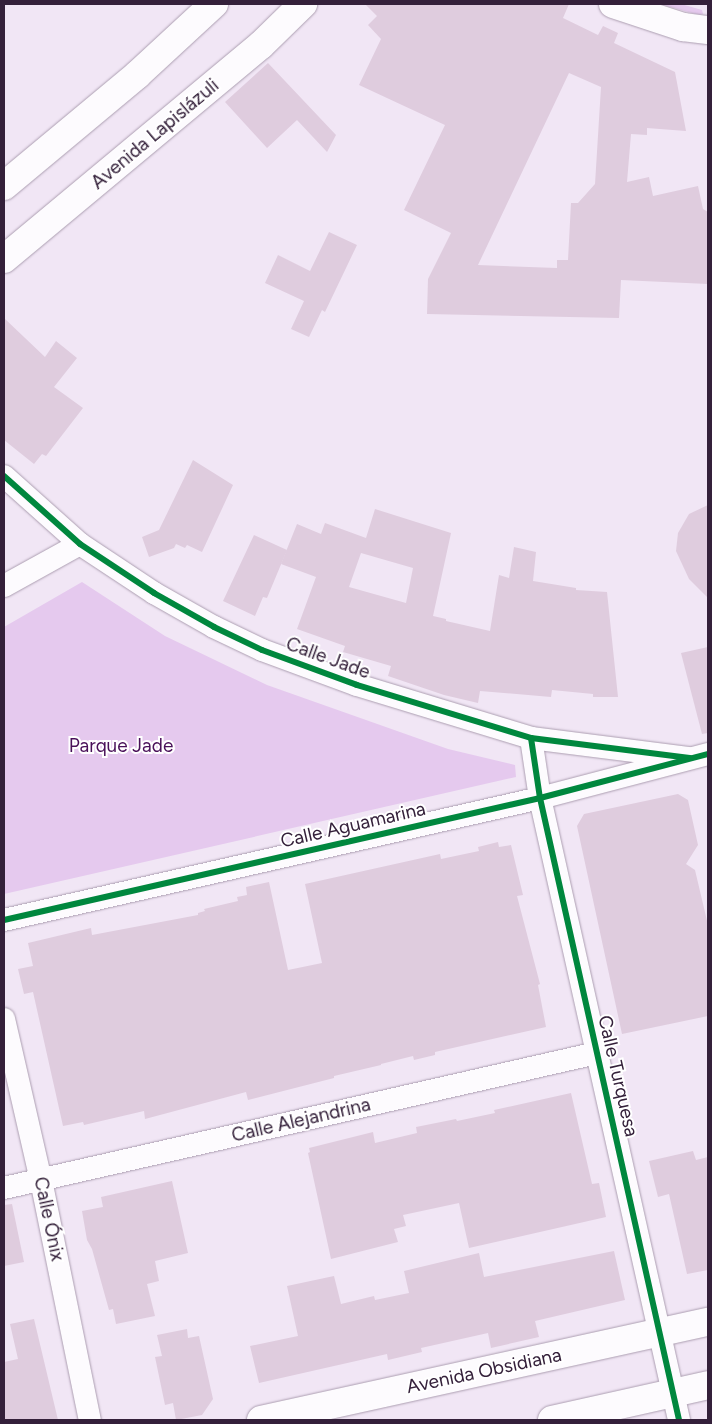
<!DOCTYPE html>
<meta charset="utf-8">
<style>
body{margin:0}
#map{position:relative;width:712px;height:1424px;overflow:hidden;background:#f1e6f5;font-family:Figtree,sans-serif}
div>[style]{position:absolute}
.green>*{inset:0;background:#e5c9ee}
.building>*{inset:0;background:#dfccde}
.roads{filter:drop-shadow(0 0 1px #ac9eb1) drop-shadow(0 0 1px #ac9eb1)}
.street>*{height:22px;margin:-11px;padding:0 11px;transform-origin:11px;border-radius:11px;background:#fdfbfe}
.secondary>*{height:28px;margin:-14px;padding:0 14px;transform-origin:14px;border-radius:14px;background:#fdfbfe}
.cycleway>*{height:6px;margin:-3px;padding:0 3px;transform-origin:3px;border-radius:3px;background:#00873e}
span{translate:-50% -50%;white-space:nowrap;text-align:center;line-height:1.15;-webkit-text-stroke:4px #fff;paint-order:stroke}
.street-label{font-size:19px;color:#34203a}
.park-label{font-size:19px;color:#491059}
.frame{position:absolute;inset:0;border:5px solid #34203a;pointer-events:none}
</style>
<div id="map">
<div class="green">
<div style="clip-path:polygon(660px 4px,681px 4px,702px 10px,703px 14px,699px 15px)"></div>
<div style="clip-path:polygon(82px 582px,165px 636px,267px 685px,448px 749px,515px 765px,516px 777px,4px 894px,4px 627px)"></div>
</div>
<div class="building">
<div style="clip-path:polygon(evenodd,365px 4px,569px 4px,563px 18px,598px 35px,603px 26px,618px 33px,614px 43px,675px 72px,686px 131px,647px 128px,647px 135px,631px 134px,627px 182px,649px 177px,653px 196px,698px 186px,703px 209px,708px 212px,708px 284px,621px 280px,619px 318px,427px 314px,428px 279px,451px 233px,404px 210px,445px 125px,359px 85px,381px 39px,368px 25px,377px 16px,365px 4px,569px 73px,601px 87px,595px 184px,578px 203px,571px 203px,568px 260px,557px 260px,557px 268px,478px 265px,569px 73px)"></div>
<div style="clip-path:polygon(268px 63px,336px 135px,327px 152px,297px 120px,267px 148px,225px 102px)"></div>
<div style="clip-path:polygon(329px 232px,357px 245px,325px 312px,322px 310px,309px 337px,291px 329px,304px 301px,265px 283px,278px 255px,310px 271px)"></div>
<div style="clip-path:polygon(4px 318px,45px 357px,56px 341px,77px 358px,54px 387px,83px 408px,46px 456px,42px 454px,34px 464px,4px 440px)"></div>
<div style="clip-path:polygon(193px 460px,233px 485px,202px 552px,187px 545px,185px 548px,176px 544px,174px 548px,149px 557px,142px 537px,159px 530px)"></div>
<div style="clip-path:polygon(708px 505px,708px 598px,689px 579px,676px 551px,678px 533px,689px 514px)"></div>
<div style="clip-path:polygon(evenodd,375px 509px,451px 533px,433px 616px,446px 619px,446px 621px,490px 631px,499px 575px,509px 578px,514px 547px,536px 552px,533px 581px,576px 588px,576px 590px,607px 592px,618px 697px,593px 697px,593px 694px,552px 690px,551px 697px,480px 691px,478px 703px,444px 695px,388px 676px,391px 666px,343px 652px,345px 646px,297px 629px,316px 577px,281px 564px,297px 524px,321px 534px,325px 523px,366px 538px,375px 509px,361px 553px,413px 568px,406px 603px,349px 587px,361px 553px)"></div>
<div style="clip-path:polygon(254px 535px,287px 550px,267px 598px,263px 597px,255px 616px,223px 601px)"></div>
<div style="clip-path:polygon(708px 647px,708px 733px,702px 734px,681px 653px)"></div>
<div style="clip-path:polygon(678px 794px,688px 800px,698px 845px,686px 864px,695px 870px,708px 925px,708px 1016px,622px 1034px,577px 826px,584px 814px)"></div>
<div style="clip-path:polygon(498px 842px,499px 847px,511px 845px,523px 895px,517px 896px,540px 984px,538px 985px,546px 1027px,435px 1052px,435px 1055px,414px 1060px,413px 1056px,381px 1064px,381px 1065px,334px 1076px,334px 1078px,248px 1100px,246px 1092px,145px 1119px,144px 1111px,84px 1125px,83px 1122px,63px 1126px,33px 992px,24px 994px,18px 969px,33px 966px,28px 943px,91px 928px,92px 935px,198px 915px,198px 913px,205px 911px,204px 909px,238px 901px,237px 897px,247px 895px,246px 887px,269px 882px,288px 970px,322px 963px,305px 884px,440px 854px,441px 859px,479px 851px,478px 847px)"></div>
<div style="clip-path:polygon(571px 1093px,592px 1184px,599px 1183px,606px 1217px,469px 1248px,459px 1203px,403px 1215px,406px 1226px,394px 1229px,398px 1242px,331px 1259px,308px 1153px,310px 1152px,309px 1148px,373px 1132px,375px 1143px,417px 1133px,416px 1127px,456px 1119px,457px 1121px,495px 1113px,494px 1110px)"></div>
<div style="clip-path:polygon(693px 1151px,696px 1160px,708px 1157px,708px 1270px,687px 1274px,669px 1194px,658px 1197px,649px 1161px)"></div>
<div style="clip-path:polygon(172px 1181px,188px 1253px,155px 1261px,159px 1281px,147px 1284px,155px 1316px,116px 1324px,113px 1309px,109px 1310px,92px 1249px,87px 1240px,82px 1211px,103px 1207px,101px 1197px)"></div>
<div style="clip-path:polygon(12px 1204px,24px 1262px,4px 1266px,4px 1205px)"></div>
<div style="clip-path:polygon(614px 1251px,625px 1300px,535px 1321px,539px 1337px,491px 1348px,488px 1333px,421px 1348px,422px 1352px,388px 1360px,387px 1354px,259px 1383px,250px 1346px,298px 1336px,287px 1286px,334px 1276px,341px 1304px,374px 1296px,375px 1300px,409px 1293px,404px 1271px,479px 1253px,484px 1277px)"></div>
<div style="clip-path:polygon(34px 1319px,58px 1420px,4px 1420px,4px 1362px,18px 1359px,10px 1324px)"></div>
<div style="clip-path:polygon(187px 1329px,188px 1338px,199px 1336px,213px 1399px,202px 1415px,176px 1420px,173px 1403px,165px 1405px,155px 1357px,162px 1356px,157px 1335px)"></div>
</div>
<div class="roads">
<div class="street">
<div style="left:4px;top:476px;width:102px;rotate:41.8deg"></div>
<div style="left:80px;top:544px;width:89px;rotate:33.5deg"></div>
<div style="left:154px;top:593px;width:69px;rotate:29.5deg"></div>
<div style="left:214px;top:627px;width:53px;rotate:25.6deg"></div>
<div style="left:262px;top:650px;width:101px;rotate:20.2deg"></div>
<div style="left:357px;top:685px;width:182px;rotate:16.9deg"></div>
<div style="left:531px;top:738px;width:160px;rotate:7.2deg"></div>
<div style="left:4px;top:586px;width:87px;rotate:-28.9deg"></div>
<div style="left:531px;top:738px;width:61px;rotate:81.5deg"></div>
<div style="left:540px;top:798px;width:637px;rotate:77.4deg"></div>
<div style="left:4px;top:920px;width:550px;rotate:-12.82deg"></div>
<div style="left:540px;top:798px;width:174px;rotate:-14.7deg"></div>
<div style="left:4px;top:1019px;width:165px;rotate:77.1deg"></div>
<div style="left:41px;top:1180px;width:245px;rotate:78.5deg"></div>
<div style="left:4px;top:1188px;width:608px;rotate:-12.83deg"></div>
</div>
<div class="secondary">
<div style="left:613px;top:4px;width:74px;rotate:18.2deg"></div>
<div style="left:683px;top:27px;width:25px;rotate:7deg"></div>
<div style="left:4px;top:186px;width:173px;rotate:-39.8deg"></div>
<div style="left:137px;top:75px;width:105px;rotate:-42.7deg"></div>
<div style="left:4px;top:259px;width:334px;rotate:-39.8deg"></div>
<div style="left:261px;top:45px;width:59px;rotate:-44.3deg"></div>
<div style="left:261px;top:1420px;width:458px;rotate:-12.4deg"></div>
<div style="left:552px;top:1420px;width:160px;rotate:-12.6deg"></div>
</div>
</div>
<div class="cycleway">
<div style="left:4px;top:476px;width:102px;rotate:41.8deg"></div>
<div style="left:80px;top:544px;width:89px;rotate:33.5deg"></div>
<div style="left:154px;top:593px;width:69px;rotate:29.5deg"></div>
<div style="left:214px;top:627px;width:53px;rotate:25.6deg"></div>
<div style="left:262px;top:650px;width:101px;rotate:20.2deg"></div>
<div style="left:357px;top:685px;width:182px;rotate:16.9deg"></div>
<div style="left:531px;top:738px;width:160px;rotate:7.2deg"></div>
<div style="left:531px;top:738px;width:61px;rotate:81.5deg"></div>
<div style="left:540px;top:798px;width:637px;rotate:77.4deg"></div>
<div style="left:4px;top:920px;width:550px;rotate:-12.82deg"></div>
<div style="left:540px;top:798px;width:174px;rotate:-14.7deg"></div>
</div>
<div class="street-label">
<span style="left:155px;top:134px;rotate:-40deg">Avenida Lapislázuli</span>
<span style="left:328px;top:658px;rotate:20deg">Calle Jade</span>
<span style="left:353px;top:825px;rotate:-13deg">Calle Aguamarina</span>
<span style="left:618px;top:1076px;rotate:77deg">Calle Turquesa</span>
<span style="left:301px;top:1120px;rotate:-13deg">Calle Alejandrina</span>
<span style="left:49px;top:1219px;rotate:78deg">Calle Ónix</span>
<span style="left:484px;top:1371px;rotate:-12deg">Avenida Obsidiana</span>
</div>
<div class="park-label">
<span style="left:121px;top:746px">Parque Jade</span>
</div>
<div class="frame"></div>
</div>
